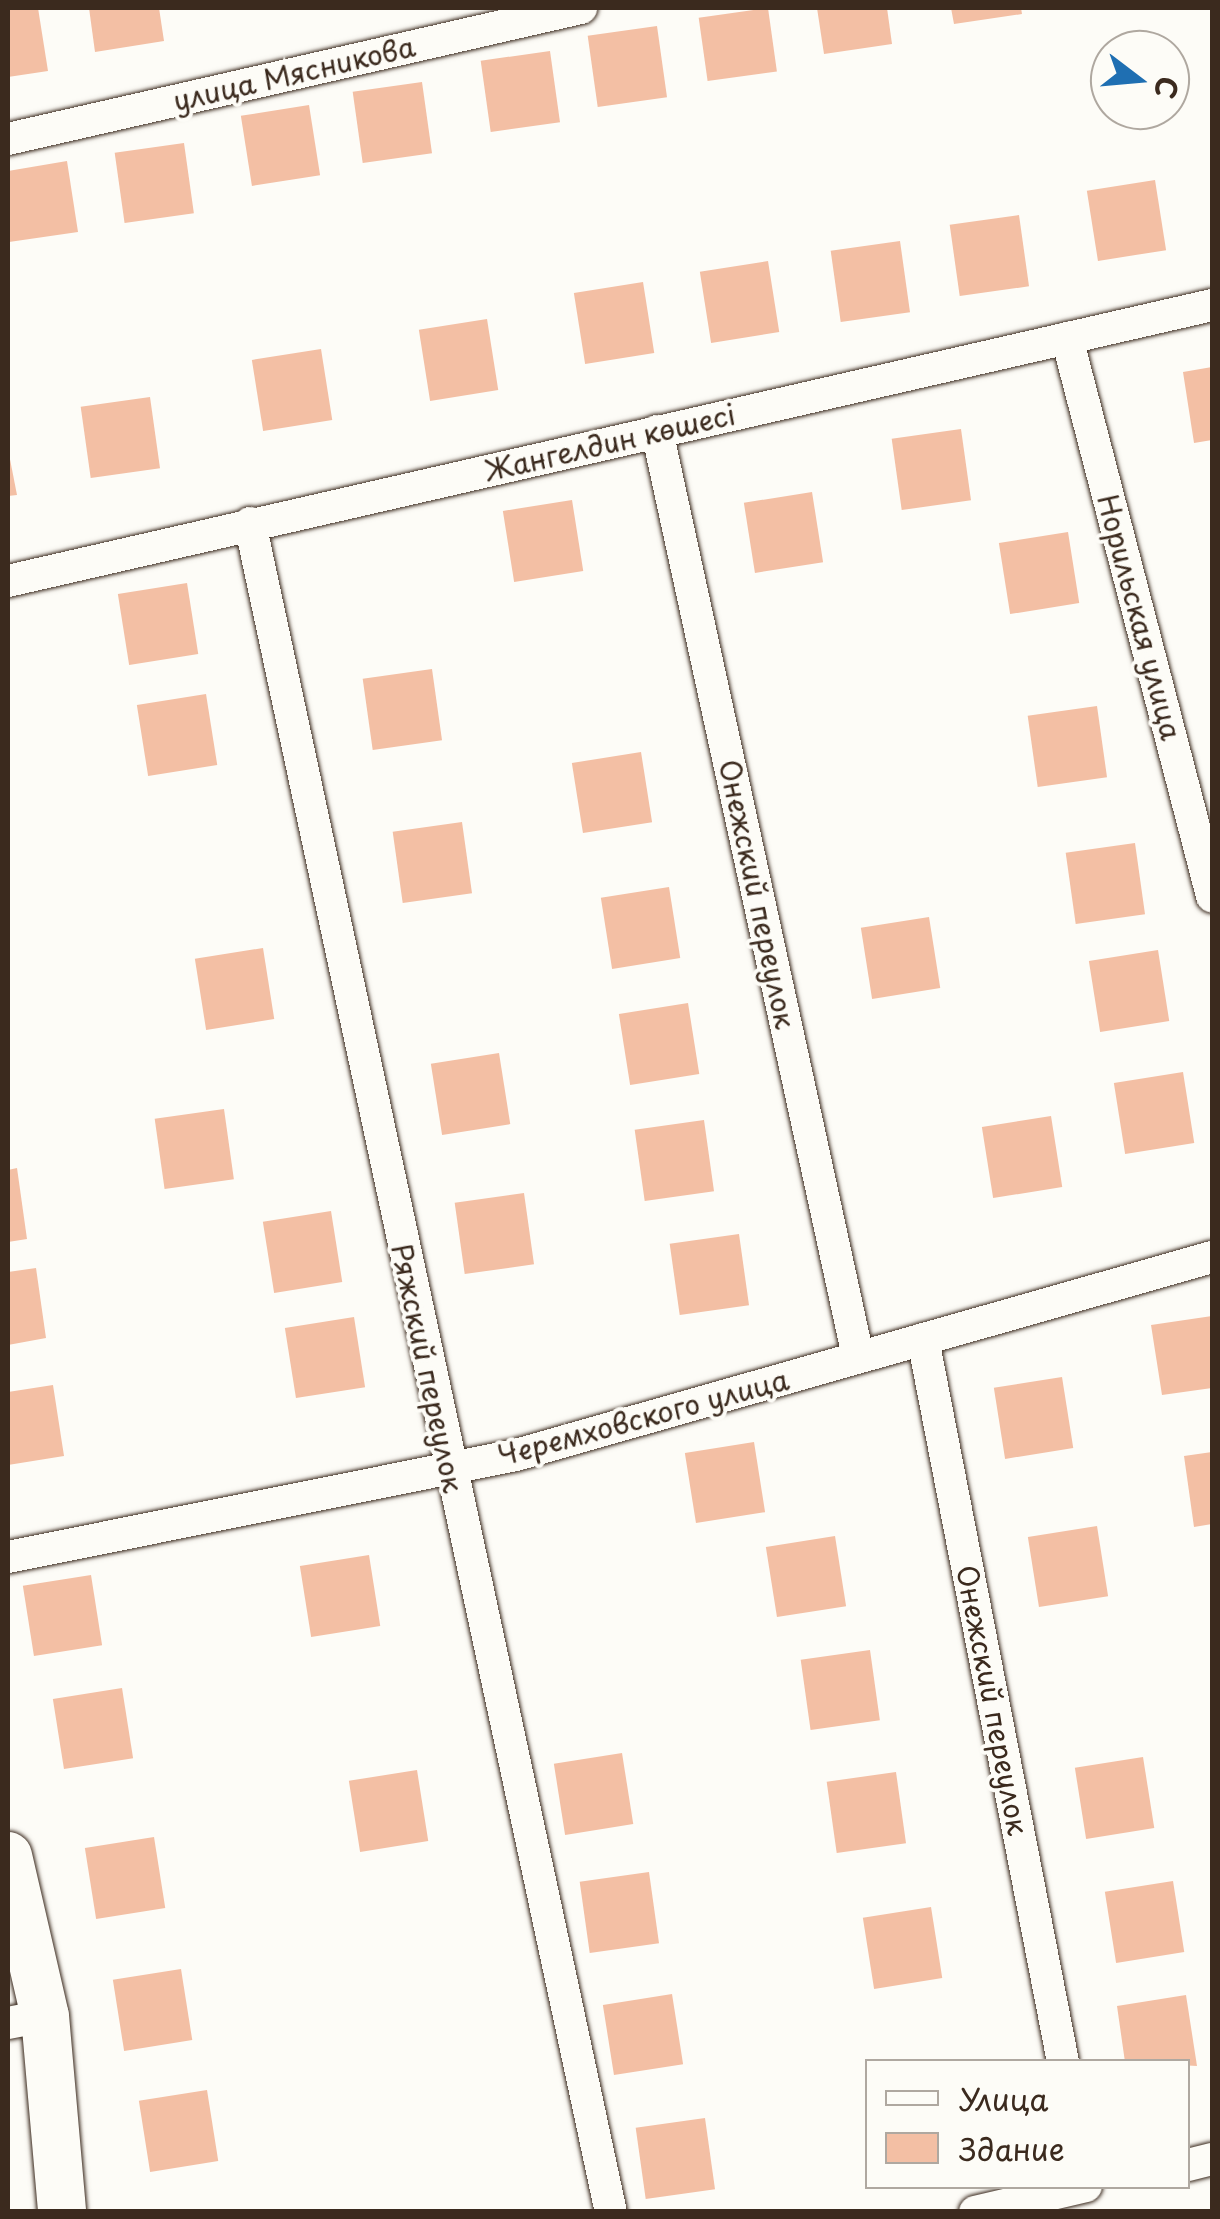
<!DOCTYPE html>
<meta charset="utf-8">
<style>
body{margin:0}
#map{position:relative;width:1220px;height:2219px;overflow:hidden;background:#fdfcf7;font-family:"Playpen Sans",sans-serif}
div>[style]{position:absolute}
.building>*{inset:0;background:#f3bfa4;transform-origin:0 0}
.roads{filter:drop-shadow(0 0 2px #3b2a1e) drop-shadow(0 0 2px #3b2a1e)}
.street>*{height:32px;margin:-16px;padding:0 16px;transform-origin:16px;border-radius:16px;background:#fdfcf7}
.secondary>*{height:48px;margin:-24px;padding:0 24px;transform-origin:24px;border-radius:24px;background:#fdfcf7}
span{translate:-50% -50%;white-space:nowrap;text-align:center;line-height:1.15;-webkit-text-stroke:8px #fdfcf7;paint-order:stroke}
.street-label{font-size:28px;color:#3b2a1e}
.frame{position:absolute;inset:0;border:10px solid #3b2a1e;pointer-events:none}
.legend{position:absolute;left:865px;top:2059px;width:325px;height:130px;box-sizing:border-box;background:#fdfcf7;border:2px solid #afa8a0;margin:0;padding:12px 18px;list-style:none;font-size:30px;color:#3b2a1e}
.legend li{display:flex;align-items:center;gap:20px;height:50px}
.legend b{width:50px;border:2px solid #afa8a0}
.north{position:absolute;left:1090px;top:30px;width:100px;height:100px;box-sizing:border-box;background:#fdfcf7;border:2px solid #afa8a0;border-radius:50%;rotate:106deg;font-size:28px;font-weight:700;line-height:40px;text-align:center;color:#3b2a1e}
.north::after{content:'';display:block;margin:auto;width:35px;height:45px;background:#1f6fb2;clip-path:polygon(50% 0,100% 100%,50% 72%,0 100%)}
</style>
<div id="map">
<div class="building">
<div style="clip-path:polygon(8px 8px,38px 8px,48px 71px,8px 77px)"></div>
<div style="clip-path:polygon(89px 8px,159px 8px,164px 41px,95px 52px)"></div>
<div style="left:768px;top:8px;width:64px;height:70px;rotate:82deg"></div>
<div style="clip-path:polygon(817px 8px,887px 8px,892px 44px,824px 54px)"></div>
<div style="clip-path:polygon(951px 8px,1021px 8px,1022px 14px,954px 24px)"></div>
<div style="left:657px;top:26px;width:72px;height:70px;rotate:82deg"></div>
<div style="left:550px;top:51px;width:72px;height:70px;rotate:82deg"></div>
<div style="left:422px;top:82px;width:72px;height:70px;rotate:82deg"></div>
<div style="left:309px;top:105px;width:71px;height:69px;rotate:81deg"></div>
<div style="left:184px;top:143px;width:71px;height:70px;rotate:82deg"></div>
<div style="clip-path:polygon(67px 161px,78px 232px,9px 242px,8px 171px)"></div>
<div style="left:1155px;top:180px;width:71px;height:69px;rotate:81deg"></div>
<div style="left:1019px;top:215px;width:72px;height:70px;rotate:82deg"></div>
<div style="left:900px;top:241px;width:72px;height:70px;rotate:82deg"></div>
<div style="left:768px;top:261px;width:72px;height:69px;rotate:81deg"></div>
<div style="left:643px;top:282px;width:72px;height:70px;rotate:81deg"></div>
<div style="left:487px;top:319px;width:72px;height:69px;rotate:81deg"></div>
<div style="left:321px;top:349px;width:72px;height:70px;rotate:81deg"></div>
<div style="clip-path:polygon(1212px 367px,1212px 440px,1194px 443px,1183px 372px)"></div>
<div style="left:150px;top:397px;width:72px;height:70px;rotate:82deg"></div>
<div style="left:961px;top:429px;width:72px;height:70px;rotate:82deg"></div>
<div style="clip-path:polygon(8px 449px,17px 495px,8px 496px)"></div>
<div style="left:812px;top:492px;width:71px;height:69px;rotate:81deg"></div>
<div style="left:572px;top:500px;width:72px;height:70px;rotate:81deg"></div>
<div style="left:1068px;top:532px;width:72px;height:70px;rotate:81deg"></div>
<div style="left:187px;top:583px;width:72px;height:70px;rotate:81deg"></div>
<div style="left:432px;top:669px;width:72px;height:70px;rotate:82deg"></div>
<div style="left:206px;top:694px;width:72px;height:70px;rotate:81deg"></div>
<div style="left:1097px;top:706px;width:72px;height:70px;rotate:82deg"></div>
<div style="left:641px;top:752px;width:71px;height:70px;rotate:81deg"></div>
<div style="left:462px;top:822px;width:72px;height:70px;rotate:82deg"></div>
<div style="left:1135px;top:843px;width:72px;height:70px;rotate:82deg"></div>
<div style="left:669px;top:887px;width:72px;height:69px;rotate:81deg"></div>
<div style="left:929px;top:917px;width:72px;height:69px;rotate:81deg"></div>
<div style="left:263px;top:948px;width:72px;height:69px;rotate:81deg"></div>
<div style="left:1158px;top:950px;width:72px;height:70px;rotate:81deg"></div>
<div style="left:688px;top:1003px;width:72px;height:70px;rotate:81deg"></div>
<div style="left:499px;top:1053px;width:72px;height:69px;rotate:81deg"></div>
<div style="left:1183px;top:1072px;width:72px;height:70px;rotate:81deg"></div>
<div style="left:224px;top:1109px;width:71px;height:70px;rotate:82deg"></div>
<div style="left:1051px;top:1116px;width:72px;height:70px;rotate:81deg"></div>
<div style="left:704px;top:1120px;width:72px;height:70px;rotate:82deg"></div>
<div style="clip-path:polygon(17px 1168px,27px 1239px,8px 1242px,8px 1170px)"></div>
<div style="left:524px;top:1193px;width:72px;height:70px;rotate:82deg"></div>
<div style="left:331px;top:1211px;width:72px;height:69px;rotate:81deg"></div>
<div style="left:739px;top:1234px;width:72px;height:70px;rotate:82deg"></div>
<div style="clip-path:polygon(36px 1268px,46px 1338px,8px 1345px,8px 1272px)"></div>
<div style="clip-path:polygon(1212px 1316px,1212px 1388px,1162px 1395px,1151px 1325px)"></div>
<div style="left:354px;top:1317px;width:71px;height:70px;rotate:81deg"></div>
<div style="left:1062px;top:1377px;width:72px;height:69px;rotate:81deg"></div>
<div style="clip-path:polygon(53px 1385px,64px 1456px,8px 1465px,8px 1392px)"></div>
<div style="left:754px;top:1442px;width:71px;height:70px;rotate:81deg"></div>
<div style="clip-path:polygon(1212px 1452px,1212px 1524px,1194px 1527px,1184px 1456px)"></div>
<div style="left:1097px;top:1526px;width:71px;height:70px;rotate:81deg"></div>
<div style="left:835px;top:1536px;width:71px;height:70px;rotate:81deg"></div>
<div style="left:369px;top:1555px;width:72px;height:70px;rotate:81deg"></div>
<div style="left:91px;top:1575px;width:71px;height:69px;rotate:81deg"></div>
<div style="left:870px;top:1650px;width:71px;height:70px;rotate:82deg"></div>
<div style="left:122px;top:1688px;width:71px;height:70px;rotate:81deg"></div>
<div style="left:622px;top:1753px;width:72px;height:69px;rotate:81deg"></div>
<div style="left:1143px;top:1757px;width:72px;height:69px;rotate:81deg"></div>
<div style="left:417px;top:1770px;width:72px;height:69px;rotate:81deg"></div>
<div style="left:896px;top:1772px;width:72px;height:70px;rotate:82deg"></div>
<div style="left:154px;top:1837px;width:72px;height:70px;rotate:81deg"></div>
<div style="left:649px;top:1872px;width:72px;height:70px;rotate:82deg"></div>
<div style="left:1173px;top:1881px;width:72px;height:69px;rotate:81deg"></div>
<div style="left:931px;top:1907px;width:72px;height:69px;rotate:81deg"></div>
<div style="left:181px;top:1969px;width:72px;height:69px;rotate:81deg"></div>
<div style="left:672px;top:1994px;width:71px;height:70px;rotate:81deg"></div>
<div style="clip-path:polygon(1186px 1995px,1197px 2066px,1125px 2062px,1117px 2006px)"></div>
<div style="left:207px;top:2090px;width:72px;height:69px;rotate:81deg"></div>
<div style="left:705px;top:2118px;width:72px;height:70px;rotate:82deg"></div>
</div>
<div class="roads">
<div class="street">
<div style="left:8px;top:139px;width:588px;rotate:-12.88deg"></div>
<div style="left:1067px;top:338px;width:577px;rotate:75.43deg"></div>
<div style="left:657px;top:431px;width:948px;rotate:77.75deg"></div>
<div style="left:250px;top:523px;width:1727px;rotate:77.94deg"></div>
<div style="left:8px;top:581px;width:1235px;rotate:-12.91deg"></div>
<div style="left:923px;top:1339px;width:736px;rotate:79.04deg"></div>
<div style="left:8px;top:1557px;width:518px;rotate:-11.35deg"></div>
<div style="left:516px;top:1455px;width:724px;rotate:-15.88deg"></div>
<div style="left:8px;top:2023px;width:38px;rotate:-11deg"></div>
<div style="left:1188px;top:2165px;width:25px;rotate:-14deg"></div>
<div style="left:975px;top:2212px;width:114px;rotate:-13.2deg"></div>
</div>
<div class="secondary">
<div style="left:8px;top:1856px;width:164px;rotate:77deg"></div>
<div style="left:45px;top:2016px;width:197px;rotate:85deg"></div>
</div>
</div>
<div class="street-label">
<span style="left:294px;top:73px;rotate:-13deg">улица Мясникова</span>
<span style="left:610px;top:442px;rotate:-13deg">Жангелдин көшесі</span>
<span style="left:1140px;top:617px;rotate:75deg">Норильская улица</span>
<span style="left:758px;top:894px;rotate:78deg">Онежский переулок</span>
<span style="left:428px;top:1368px;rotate:78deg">Ряжский переулок</span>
<span style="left:643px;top:1417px;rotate:-15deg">Черемховского улица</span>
<span style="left:993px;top:1700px;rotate:79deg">Онежский переулок</span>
</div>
<div class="frame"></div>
<ul class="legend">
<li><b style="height:12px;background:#fdfcf7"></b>Улица</li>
<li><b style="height:28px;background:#f3bfa4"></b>Здание</li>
</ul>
<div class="north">С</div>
</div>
